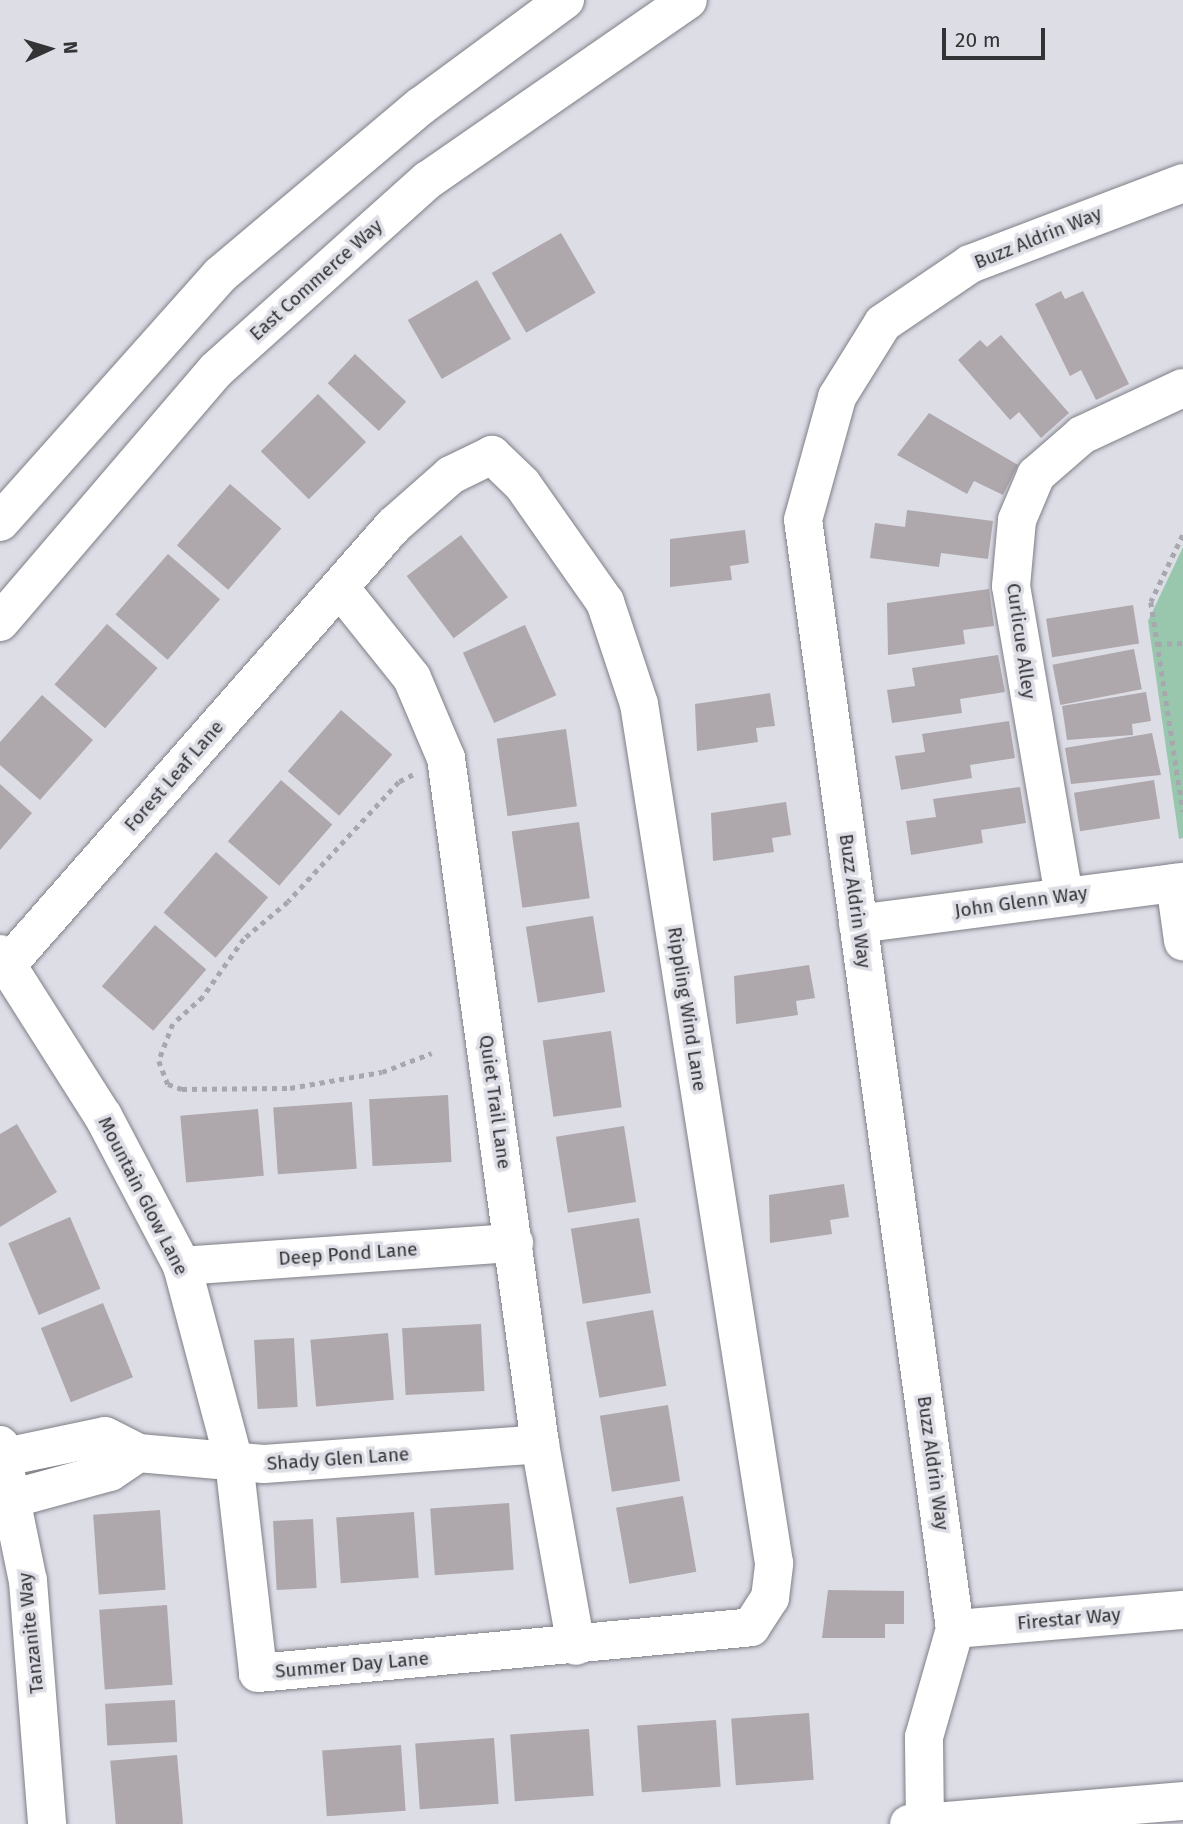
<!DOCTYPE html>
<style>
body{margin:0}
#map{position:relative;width:1183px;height:1824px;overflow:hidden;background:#dddde6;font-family:"Fira Sans",sans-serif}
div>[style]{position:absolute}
.green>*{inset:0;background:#99c7ae}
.building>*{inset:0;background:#aea7ac;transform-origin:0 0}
.path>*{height:4.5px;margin-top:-2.25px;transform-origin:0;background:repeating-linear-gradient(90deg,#a7a7af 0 5px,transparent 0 10px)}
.roads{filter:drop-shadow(0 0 2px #7f7f87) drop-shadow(0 0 2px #7f7f87)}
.minor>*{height:38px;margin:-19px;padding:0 19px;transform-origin:19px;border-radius:19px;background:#fff}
.tertiary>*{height:38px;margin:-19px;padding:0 19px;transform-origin:19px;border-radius:19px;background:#fff}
.secondary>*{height:38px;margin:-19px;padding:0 19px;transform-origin:19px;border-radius:19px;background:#fff}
span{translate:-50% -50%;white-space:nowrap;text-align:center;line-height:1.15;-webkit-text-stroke:7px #dddde6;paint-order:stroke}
.street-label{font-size:19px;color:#333336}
.north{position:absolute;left:14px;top:14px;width:70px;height:70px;-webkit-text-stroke:5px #dddde6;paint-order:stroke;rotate:86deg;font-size:19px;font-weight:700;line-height:28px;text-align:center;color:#333336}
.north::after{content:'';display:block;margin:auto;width:24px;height:32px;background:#333336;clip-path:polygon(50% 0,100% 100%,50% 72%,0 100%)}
.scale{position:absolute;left:942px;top:28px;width:103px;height:32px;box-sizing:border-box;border:4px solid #333336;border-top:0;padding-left:9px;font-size:21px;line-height:24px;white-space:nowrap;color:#333336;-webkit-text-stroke:5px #dddde6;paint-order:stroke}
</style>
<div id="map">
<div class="green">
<div style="clip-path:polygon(1183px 547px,1183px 838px,1179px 839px,1148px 621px)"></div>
</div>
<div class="building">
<div style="left:561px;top:233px;width:69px;height:80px;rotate:60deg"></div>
<div style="left:477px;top:280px;width:68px;height:80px;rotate:60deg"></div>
<div style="clip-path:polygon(1061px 291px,1065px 299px,1083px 291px,1129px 384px,1096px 400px,1081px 370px,1070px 376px,1035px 304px)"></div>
<div style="clip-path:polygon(1001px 335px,1069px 413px,1041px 438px,1019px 412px,1010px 420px,958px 360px,980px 340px,987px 347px)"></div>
<div style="left:355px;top:354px;width:70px;height:40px;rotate:43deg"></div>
<div style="left:318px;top:394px;width:68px;height:81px;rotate:45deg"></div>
<div style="clip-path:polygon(929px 413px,1018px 465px,1003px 495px,974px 481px,967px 494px,897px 455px)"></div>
<div style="left:230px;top:484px;width:68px;height:81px;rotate:41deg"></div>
<div style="clip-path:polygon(907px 510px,993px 521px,988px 559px,941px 553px,939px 567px,870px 558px,875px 523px,905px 527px)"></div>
<div style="clip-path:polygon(745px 530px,749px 563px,730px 566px,732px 580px,670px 587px,670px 539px)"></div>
<div style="left:461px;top:535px;width:78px;height:68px;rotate:53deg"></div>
<div style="left:168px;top:554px;width:69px;height:80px;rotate:41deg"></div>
<div style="clip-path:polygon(989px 589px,994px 626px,963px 630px,965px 644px,888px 655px,887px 603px)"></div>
<div style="left:1133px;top:605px;width:39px;height:88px;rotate:81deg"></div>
<div style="left:107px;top:624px;width:67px;height:80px;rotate:41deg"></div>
<div style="left:525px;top:625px;width:77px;height:68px;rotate:66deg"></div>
<div style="left:1134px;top:649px;width:41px;height:83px;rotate:79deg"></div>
<div style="clip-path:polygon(998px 655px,1005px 692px,960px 699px,962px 713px,892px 723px,887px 690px,915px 686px,912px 668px)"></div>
<div style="clip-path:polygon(1146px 692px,1151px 721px,1132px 724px,1133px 735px,1067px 740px,1062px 706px)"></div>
<div style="clip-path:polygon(770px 693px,775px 726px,756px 728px,758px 742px,697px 751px,695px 704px)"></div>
<div style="clip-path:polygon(42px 695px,93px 740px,40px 800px,0 765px,0 742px)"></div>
<div style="left:341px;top:710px;width:68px;height:81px;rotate:41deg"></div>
<div style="clip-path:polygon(1009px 721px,1015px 758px,970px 765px,972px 778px,901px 790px,895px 756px,925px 752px,922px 734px)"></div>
<div style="left:566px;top:729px;width:78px;height:70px;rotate:82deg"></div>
<div style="clip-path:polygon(1152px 733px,1161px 775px,1071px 784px,1065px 748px)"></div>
<div style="left:281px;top:780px;width:68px;height:81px;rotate:41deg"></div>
<div style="left:1154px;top:780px;width:39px;height:81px;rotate:81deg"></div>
<div style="clip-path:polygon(0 784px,32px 813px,0 850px)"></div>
<div style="clip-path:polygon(1020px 787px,1026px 823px,981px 830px,983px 843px,911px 855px,906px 821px,936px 817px,933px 799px)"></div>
<div style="clip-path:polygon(786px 802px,791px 835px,772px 838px,774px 852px,713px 861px,711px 813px)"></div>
<div style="left:579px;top:822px;width:77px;height:68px;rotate:82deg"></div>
<div style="left:216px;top:852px;width:69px;height:80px;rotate:41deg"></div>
<div style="left:593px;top:916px;width:77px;height:68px;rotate:81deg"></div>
<div style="left:155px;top:925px;width:68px;height:81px;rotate:41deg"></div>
<div style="clip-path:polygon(809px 965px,815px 998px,796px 1001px,798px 1015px,736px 1024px,734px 976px)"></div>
<div style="left:611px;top:1031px;width:77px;height:69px;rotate:82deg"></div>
<div style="left:448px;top:1095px;width:67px;height:79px;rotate:87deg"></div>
<div style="left:352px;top:1102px;width:67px;height:79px;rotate:86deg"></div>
<div style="left:258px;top:1109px;width:67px;height:78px;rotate:85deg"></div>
<div style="clip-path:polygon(17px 1124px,57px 1192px,0 1227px,0 1134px)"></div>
<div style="left:624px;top:1126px;width:77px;height:69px;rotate:81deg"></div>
<div style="clip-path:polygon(844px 1184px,849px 1217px,830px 1220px,832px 1234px,770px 1243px,769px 1195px)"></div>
<div style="left:70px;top:1217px;width:78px;height:67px;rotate:67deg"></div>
<div style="left:639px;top:1218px;width:76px;height:69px;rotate:81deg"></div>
<div style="left:103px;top:1303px;width:80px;height:67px;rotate:68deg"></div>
<div style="left:653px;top:1310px;width:77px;height:68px;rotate:80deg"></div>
<div style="left:481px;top:1324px;width:67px;height:79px;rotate:87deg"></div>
<div style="left:388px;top:1333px;width:67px;height:78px;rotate:85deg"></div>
<div style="left:294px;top:1338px;width:69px;height:40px;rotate:87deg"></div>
<div style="left:668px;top:1405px;width:77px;height:69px;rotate:81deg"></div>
<div style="left:683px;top:1496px;width:77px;height:68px;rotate:80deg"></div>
<div style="left:509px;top:1503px;width:67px;height:79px;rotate:86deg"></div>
<div style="left:160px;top:1510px;width:80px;height:67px;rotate:86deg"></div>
<div style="left:414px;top:1512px;width:66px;height:78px;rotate:86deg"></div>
<div style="left:313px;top:1519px;width:69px;height:40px;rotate:87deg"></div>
<div style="clip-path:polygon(828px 1590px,904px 1591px,904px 1624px,885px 1624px,885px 1638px,822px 1638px)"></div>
<div style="left:167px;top:1605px;width:80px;height:68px;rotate:86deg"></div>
<div style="left:175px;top:1700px;width:42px;height:70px;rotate:87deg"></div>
<div style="left:809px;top:1713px;width:67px;height:78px;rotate:86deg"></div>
<div style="left:716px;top:1720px;width:67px;height:79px;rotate:86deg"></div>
<div style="left:589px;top:1729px;width:67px;height:79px;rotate:86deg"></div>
<div style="left:494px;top:1738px;width:66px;height:79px;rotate:86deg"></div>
<div style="left:401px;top:1745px;width:66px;height:79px;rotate:86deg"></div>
<div style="left:177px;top:1755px;width:69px;height:67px;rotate:85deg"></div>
</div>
<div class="path">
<div style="left:1183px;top:535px;width:74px;rotate:115.5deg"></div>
<div style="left:1151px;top:602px;width:212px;rotate:81.3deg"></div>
<div style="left:1157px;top:644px;width:26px;rotate:-2deg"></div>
<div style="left:413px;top:775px;width:16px;rotate:153deg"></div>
<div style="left:399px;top:782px;width:163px;rotate:132.8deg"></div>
<div style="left:288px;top:902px;width:57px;rotate:139.9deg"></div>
<div style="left:244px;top:939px;width:71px;rotate:125.3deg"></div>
<div style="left:203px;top:997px;width:40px;rotate:138deg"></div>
<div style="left:173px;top:1024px;width:40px;rotate:111deg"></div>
<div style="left:159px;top:1061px;width:25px;rotate:69deg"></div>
<div style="left:168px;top:1084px;width:15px;rotate:20deg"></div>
<div style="left:182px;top:1089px;width:108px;rotate:-0.5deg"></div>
<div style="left:290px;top:1088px;width:93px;rotate:-9.9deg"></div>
<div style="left:382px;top:1072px;width:53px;rotate:-20.8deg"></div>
</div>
<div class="roads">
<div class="minor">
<div style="left:340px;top:588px;width:115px;rotate:51.3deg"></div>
<div style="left:412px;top:678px;width:87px;rotate:67deg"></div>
<div style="left:446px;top:758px;width:692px;rotate:82.2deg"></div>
<div style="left:540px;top:1444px;width:205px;rotate:79.9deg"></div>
<div style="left:1175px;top:883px;width:59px;rotate:82.1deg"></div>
<div style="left:1064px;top:896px;width:314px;rotate:-99.7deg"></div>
<div style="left:1011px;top:586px;width:66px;rotate:-84.8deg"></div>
<div style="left:1017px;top:520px;width:49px;rotate:-67.1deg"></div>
<div style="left:1036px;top:475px;width:61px;rotate:-41deg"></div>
<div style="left:1082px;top:435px;width:111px;rotate:-25deg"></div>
<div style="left:858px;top:924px;width:328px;rotate:-7.4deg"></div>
<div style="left:0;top:954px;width:192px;rotate:57.6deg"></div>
<div style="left:103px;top:1116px;width:170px;rotate:62.2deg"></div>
<div style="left:182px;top:1266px;width:202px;rotate:75.1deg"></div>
<div style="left:234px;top:1461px;width:213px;rotate:83.5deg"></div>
<div style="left:258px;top:1673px;width:495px;rotate:-5.3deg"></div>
<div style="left:751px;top:1627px;width:35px;rotate:-57deg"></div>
<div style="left:770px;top:1598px;width:35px;rotate:-83deg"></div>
<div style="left:774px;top:1563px;width:870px;rotate:-98.93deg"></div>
<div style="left:639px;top:704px;width:108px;rotate:-108.4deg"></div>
<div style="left:605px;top:602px;width:144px;rotate:-125.1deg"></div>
<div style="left:522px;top:484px;width:42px;rotate:-136deg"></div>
<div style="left:492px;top:455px;width:46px;rotate:154deg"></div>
<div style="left:451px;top:475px;width:76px;rotate:138.7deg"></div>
<div style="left:394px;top:525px;width:585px;rotate:131.32deg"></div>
<div style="left:182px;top:1266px;width:333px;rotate:-4deg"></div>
<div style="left:0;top:1458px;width:107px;rotate:-11.8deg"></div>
<div style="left:105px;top:1436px;width:37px;rotate:27deg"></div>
<div style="left:138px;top:1453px;width:126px;rotate:5deg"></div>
<div style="left:264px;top:1464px;width:277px;rotate:-4.1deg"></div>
<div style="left:0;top:1502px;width:114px;rotate:-15.3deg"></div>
<div style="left:110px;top:1472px;width:34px;rotate:-34deg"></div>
<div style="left:955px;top:1629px;width:229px;rotate:-4.8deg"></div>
<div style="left:909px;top:1824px;width:275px;rotate:-4.8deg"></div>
<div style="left:925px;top:1824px;width:87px;rotate:-90.7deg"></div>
<div style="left:924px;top:1737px;width:112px;rotate:-74deg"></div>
<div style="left:955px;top:1629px;width:1119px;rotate:-97.8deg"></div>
<div style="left:803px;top:520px;width:128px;rotate:-74.5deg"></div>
<div style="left:837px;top:397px;width:87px;rotate:-58.1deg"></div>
<div style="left:883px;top:323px;width:105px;rotate:-34.1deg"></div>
<div style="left:970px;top:264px;width:228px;rotate:-20.8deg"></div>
</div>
<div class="tertiary">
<div style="left:0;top:1445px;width:139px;rotate:78.4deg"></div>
<div style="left:28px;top:1581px;width:244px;rotate:85.5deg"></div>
</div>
<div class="secondary">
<div style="left:0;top:522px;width:331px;rotate:-48.3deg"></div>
<div style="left:220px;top:275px;width:263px;rotate:-40.1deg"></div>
<div style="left:421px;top:106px;width:179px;rotate:-36.4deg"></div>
<div style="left:0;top:622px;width:332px;rotate:-49.4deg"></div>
<div style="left:216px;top:370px;width:285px;rotate:-41.9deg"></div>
<div style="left:428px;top:180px;width:316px;rotate:-34.7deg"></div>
</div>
</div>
<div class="street-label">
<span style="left:1038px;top:238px;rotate:-22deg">Buzz Aldrin Way</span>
<span style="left:316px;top:280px;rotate:-42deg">East Commerce Way</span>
<span style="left:1021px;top:641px;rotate:82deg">Curlicue Alley</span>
<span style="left:174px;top:776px;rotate:-49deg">Forest Leaf Lane</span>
<span style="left:855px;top:901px;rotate:82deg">Buzz Aldrin Way</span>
<span style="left:1021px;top:902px;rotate:-8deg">John Glenn Way</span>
<span style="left:687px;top:1009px;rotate:81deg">Rippling Wind Lane</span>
<span style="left:495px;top:1102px;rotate:82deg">Quiet Trail Lane</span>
<span style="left:143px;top:1196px;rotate:63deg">Mountain Glow Lane</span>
<span style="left:348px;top:1254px;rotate:-4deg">Deep Pond Lane</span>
<span style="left:338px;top:1459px;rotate:-4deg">Shady Glen Lane</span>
<span style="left:933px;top:1463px;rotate:82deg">Buzz Aldrin Way</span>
<span style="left:1069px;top:1619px;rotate:-5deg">Firestar Way</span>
<span style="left:31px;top:1633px;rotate:-96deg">Tanzanite Way</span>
<span style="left:352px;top:1665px;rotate:-5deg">Summer Day Lane</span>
</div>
<div class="north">N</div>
<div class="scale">20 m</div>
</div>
